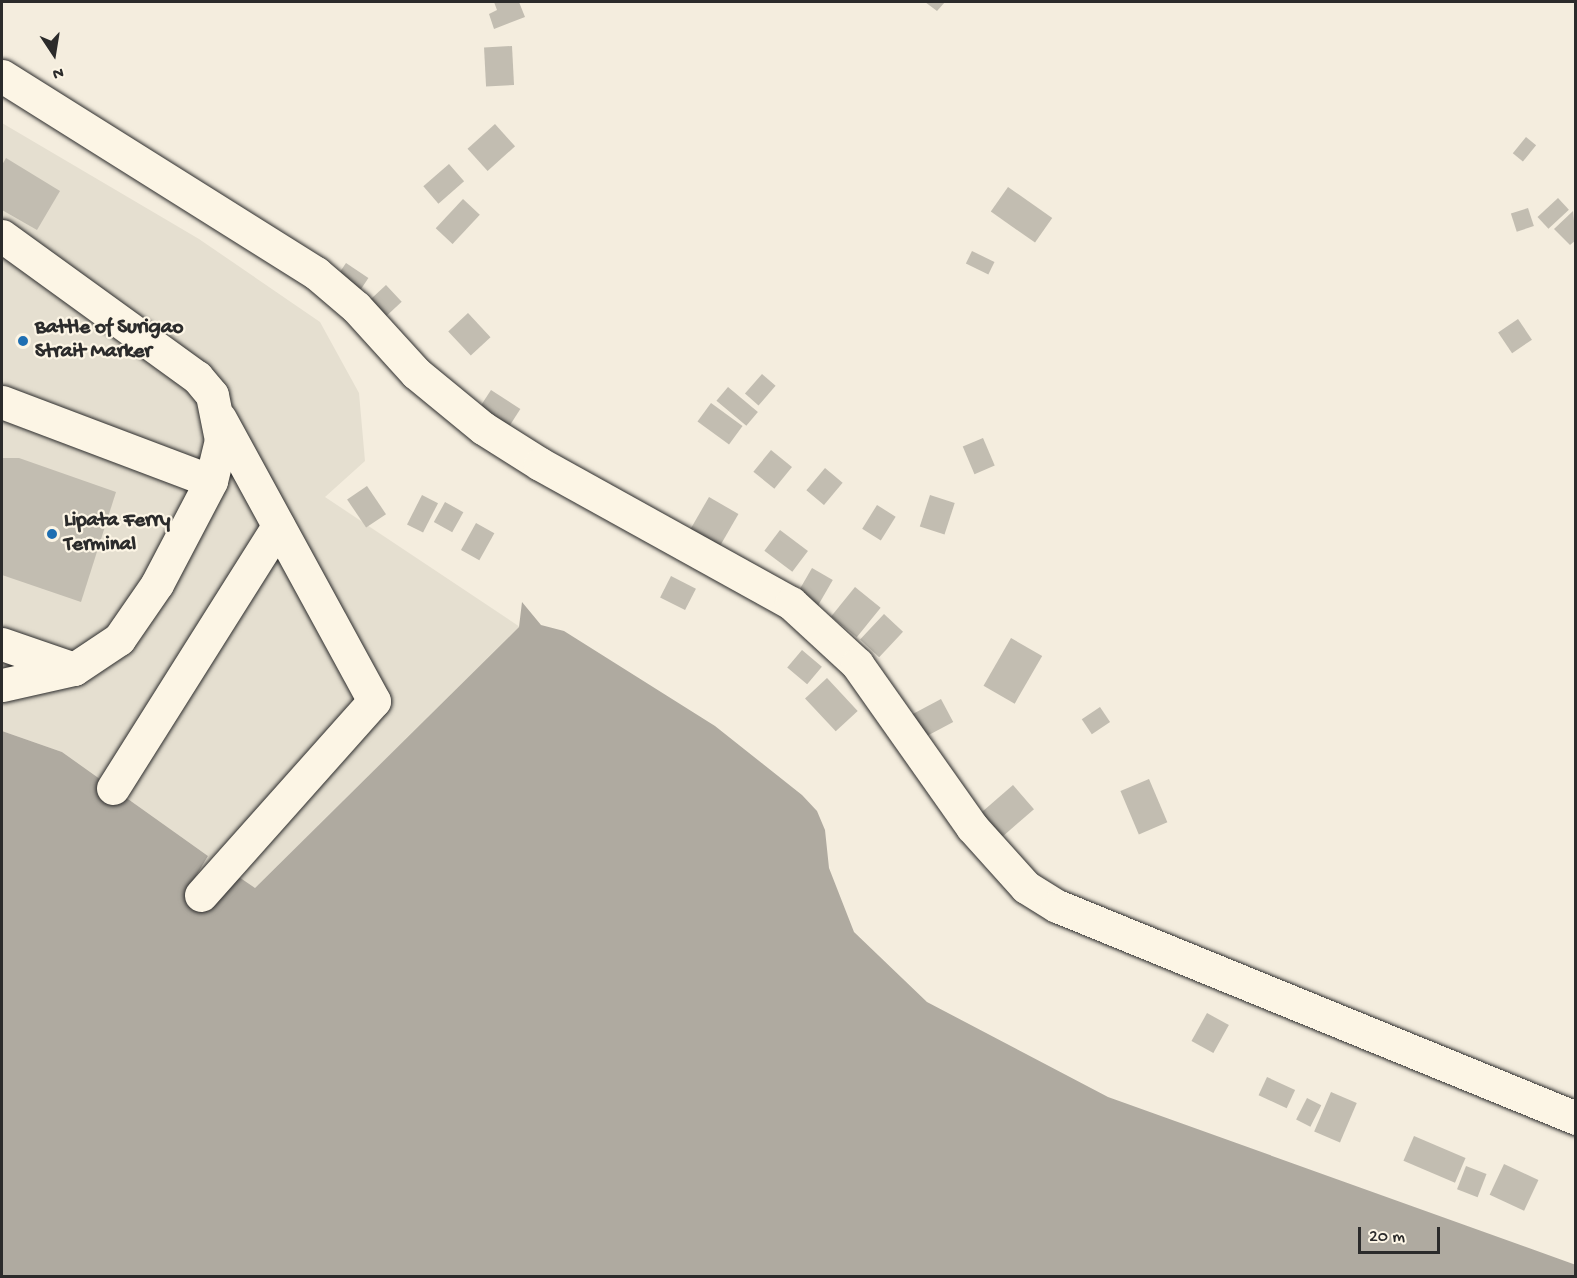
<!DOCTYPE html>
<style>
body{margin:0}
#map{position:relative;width:1577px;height:1278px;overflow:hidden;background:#f4edde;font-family:"Gochi Hand",sans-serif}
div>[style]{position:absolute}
.built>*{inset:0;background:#e5dfd0}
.water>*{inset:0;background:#afaaa0}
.building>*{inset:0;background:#c2bdb1;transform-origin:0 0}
.roads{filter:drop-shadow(0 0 2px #2b2b2b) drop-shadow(0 0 2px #2b2b2b)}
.minor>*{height:33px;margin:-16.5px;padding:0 16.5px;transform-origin:16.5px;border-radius:16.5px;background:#fcf5e5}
.dots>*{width:16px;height:16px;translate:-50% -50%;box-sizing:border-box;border:3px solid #fcf5e5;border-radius:50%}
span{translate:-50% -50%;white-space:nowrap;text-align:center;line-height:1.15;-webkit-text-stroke:4.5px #fcf5e5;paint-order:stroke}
.poi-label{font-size:21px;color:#2b2b2b;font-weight:700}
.left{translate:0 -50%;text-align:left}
.frame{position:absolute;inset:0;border:3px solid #2b2b2b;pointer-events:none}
.north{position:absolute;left:24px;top:24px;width:60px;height:60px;-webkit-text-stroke:4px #fcf5e5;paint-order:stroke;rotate:168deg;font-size:16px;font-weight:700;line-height:24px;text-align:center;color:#2b2b2b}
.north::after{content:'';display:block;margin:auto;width:21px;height:27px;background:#2b2b2b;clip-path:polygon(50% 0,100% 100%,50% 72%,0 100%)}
.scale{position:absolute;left:1358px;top:1227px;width:82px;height:27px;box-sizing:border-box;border:3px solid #2b2b2b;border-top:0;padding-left:8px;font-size:18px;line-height:21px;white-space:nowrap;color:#2b2b2b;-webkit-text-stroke:4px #fcf5e5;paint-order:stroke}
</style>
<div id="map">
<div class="built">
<div style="clip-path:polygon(2px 123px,199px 239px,320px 322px,359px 393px,365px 461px,325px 497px,520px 627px,255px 888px,190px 886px,208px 856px,62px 752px,2px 731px)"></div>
</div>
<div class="water">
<div style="clip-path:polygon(522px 602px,541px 625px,564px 631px,715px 726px,802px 795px,817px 811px,825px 830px,829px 868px,854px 932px,927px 1002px,1108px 1097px,1576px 1265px,1575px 1276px,2px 1276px,2px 731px,62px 752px,208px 856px,190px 886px,233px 873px,255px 888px,519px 627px)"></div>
</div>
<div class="building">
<div style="clip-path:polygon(494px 2px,519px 2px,525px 17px,494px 29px,489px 14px,497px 10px)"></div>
<div style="clip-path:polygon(925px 2px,945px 2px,937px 11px)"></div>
<div style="left:512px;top:46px;width:39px;height:28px;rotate:87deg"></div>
<div style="left:495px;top:124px;width:30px;height:37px;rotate:48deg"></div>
<div style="left:1526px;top:137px;width:13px;height:21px;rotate:39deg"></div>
<div style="clip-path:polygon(6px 158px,60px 191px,37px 230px,2px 210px,2px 165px)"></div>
<div style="left:449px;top:164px;width:23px;height:34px;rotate:49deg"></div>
<div style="left:1008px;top:187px;width:54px;height:30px;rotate:35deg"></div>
<div style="left:1558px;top:198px;width:16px;height:28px;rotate:47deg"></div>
<div style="left:463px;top:199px;width:23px;height:40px;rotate:43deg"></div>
<div style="left:1528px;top:208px;width:19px;height:18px;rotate:72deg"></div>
<div style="clip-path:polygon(1573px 211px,1576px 240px,1570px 245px,1554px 229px)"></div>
<div style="left:972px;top:251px;width:25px;height:14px;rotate:26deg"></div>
<div style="left:346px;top:263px;width:27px;height:20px;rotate:34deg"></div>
<div style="left:386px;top:285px;width:23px;height:25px;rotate:47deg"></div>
<div style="left:468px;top:313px;width:33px;height:27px;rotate:47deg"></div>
<div style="left:1518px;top:319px;width:25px;height:24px;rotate:56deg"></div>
<div style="left:762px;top:374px;width:18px;height:26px;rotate:41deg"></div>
<div style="left:728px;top:387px;width:39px;height:18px;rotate:40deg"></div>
<div style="left:491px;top:390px;width:35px;height:21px;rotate:33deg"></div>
<div style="left:711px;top:403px;width:39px;height:23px;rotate:36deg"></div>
<div style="left:983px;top:438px;width:30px;height:22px;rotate:67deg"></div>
<div style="left:771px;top:450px;width:27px;height:28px;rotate:39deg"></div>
<div style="clip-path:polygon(2px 458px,19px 458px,116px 492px,81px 602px,2px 575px)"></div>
<div style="left:825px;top:468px;width:23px;height:29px;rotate:40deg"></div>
<div style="left:367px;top:486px;width:34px;height:24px;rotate:56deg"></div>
<div style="left:422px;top:495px;width:18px;height:33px;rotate:27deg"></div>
<div style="left:930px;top:495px;width:26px;height:33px;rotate:18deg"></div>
<div style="left:709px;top:497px;width:34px;height:43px;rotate:30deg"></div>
<div style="left:445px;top:502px;width:21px;height:23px;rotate:29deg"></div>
<div style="left:877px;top:505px;width:22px;height:28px;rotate:32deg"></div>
<div style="left:476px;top:523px;width:21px;height:31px;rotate:29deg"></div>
<div style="left:780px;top:530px;width:35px;height:26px;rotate:37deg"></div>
<div style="left:812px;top:568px;width:24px;height:31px;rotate:30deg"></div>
<div style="left:671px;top:576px;width:28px;height:24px;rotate:27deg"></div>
<div style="left:855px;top:587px;width:33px;height:38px;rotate:39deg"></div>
<div style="left:884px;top:614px;width:26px;height:35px;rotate:43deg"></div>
<div style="left:1011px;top:638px;width:36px;height:55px;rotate:30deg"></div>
<div style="left:802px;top:650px;width:26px;height:23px;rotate:40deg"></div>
<div style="left:827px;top:678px;width:45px;height:30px;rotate:47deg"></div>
<div style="left:941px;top:699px;width:26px;height:41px;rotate:62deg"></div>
<div style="left:1100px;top:707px;width:18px;height:22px;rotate:56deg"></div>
<div style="left:1149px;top:779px;width:47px;height:31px;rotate:67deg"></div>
<div style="left:1013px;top:785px;width:32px;height:45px;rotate:49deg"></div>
<div style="left:1207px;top:1013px;width:25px;height:32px;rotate:29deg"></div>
<div style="left:1267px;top:1077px;width:31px;height:20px;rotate:25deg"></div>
<div style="left:1331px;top:1092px;width:28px;height:43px;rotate:23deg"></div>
<div style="left:1307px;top:1098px;width:16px;height:24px;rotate:27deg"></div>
<div style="left:1414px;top:1136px;width:56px;height:27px;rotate:23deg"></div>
<div style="left:1504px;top:1164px;width:38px;height:34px;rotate:25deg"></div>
<div style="left:1466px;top:1166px;width:22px;height:25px;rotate:21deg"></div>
</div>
<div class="roads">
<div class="minor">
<div style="left:2px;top:76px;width:371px;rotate:32.1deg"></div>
<div style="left:316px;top:273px;width:52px;rotate:40.4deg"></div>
<div style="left:356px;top:307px;width:89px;rotate:47.7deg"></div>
<div style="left:416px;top:373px;width:87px;rotate:39.4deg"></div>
<div style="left:483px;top:428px;width:67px;rotate:32.3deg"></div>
<div style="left:540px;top:464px;width:287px;rotate:29deg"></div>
<div style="left:791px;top:603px;width:90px;rotate:42.7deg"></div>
<div style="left:857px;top:664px;width:199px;rotate:54.8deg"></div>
<div style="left:972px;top:827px;width:81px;rotate:48deg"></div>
<div style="left:1026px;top:887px;width:36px;rotate:32deg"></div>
<div style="left:1057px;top:906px;width:561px;rotate:22.22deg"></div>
<div style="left:2px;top:236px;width:241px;rotate:35.9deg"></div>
<div style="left:197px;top:377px;width:23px;rotate:50deg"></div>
<div style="left:212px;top:395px;width:46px;rotate:78.7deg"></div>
<div style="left:221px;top:440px;width:42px;rotate:103.7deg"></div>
<div style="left:211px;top:481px;width:116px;rotate:117.7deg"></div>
<div style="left:157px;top:584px;width:67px;rotate:124.6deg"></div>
<div style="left:119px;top:639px;width:54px;rotate:146.3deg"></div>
<div style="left:74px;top:669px;width:74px;rotate:167.5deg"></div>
<div style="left:2px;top:402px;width:223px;rotate:20.7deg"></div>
<div style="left:2px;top:644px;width:76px;rotate:19.1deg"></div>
<div style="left:113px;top:788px;width:310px;rotate:-57.8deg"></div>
<div style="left:201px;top:895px;width:260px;rotate:-48.3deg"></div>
<div style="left:374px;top:701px;width:322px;rotate:-118.6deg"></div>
</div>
</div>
<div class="dots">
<div style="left:23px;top:341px;background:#1f6fb2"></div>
<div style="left:52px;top:534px;background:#1f6fb2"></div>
</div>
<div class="poi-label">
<span class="left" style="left:35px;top:341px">Battle of Surigao<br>Strait Marker</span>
<span class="left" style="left:64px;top:534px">Lipata Ferry<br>Terminal</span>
</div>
<div class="frame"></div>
<div class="north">N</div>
<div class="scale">20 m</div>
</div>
